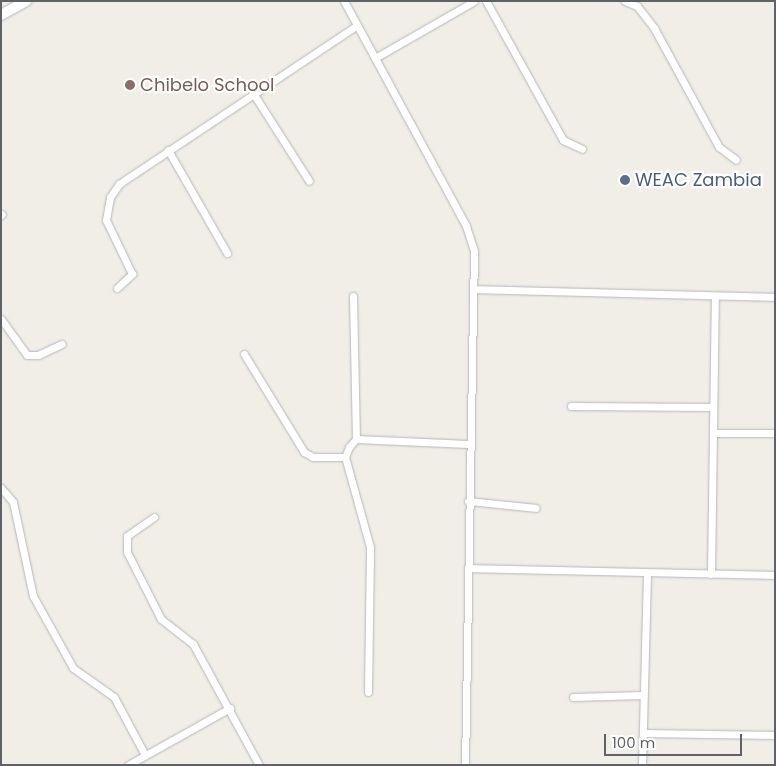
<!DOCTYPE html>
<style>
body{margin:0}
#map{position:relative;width:776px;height:766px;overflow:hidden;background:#f0eee7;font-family:Poppins,sans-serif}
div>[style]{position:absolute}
.roads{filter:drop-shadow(0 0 1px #b4b7bb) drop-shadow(0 0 1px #b4b7bb)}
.street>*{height:7px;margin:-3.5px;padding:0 3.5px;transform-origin:3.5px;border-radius:3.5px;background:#fff}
.secondary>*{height:10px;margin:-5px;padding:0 5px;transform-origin:5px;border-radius:5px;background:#fff}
.dots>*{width:14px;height:14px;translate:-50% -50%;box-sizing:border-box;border:2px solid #fff;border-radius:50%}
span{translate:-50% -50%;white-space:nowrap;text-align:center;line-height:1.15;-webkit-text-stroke:4.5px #fff;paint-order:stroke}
.education-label{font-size:18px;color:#785e54}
.left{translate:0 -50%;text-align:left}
.service-label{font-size:18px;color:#4e5e75}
.frame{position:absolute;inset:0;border:2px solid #5f6267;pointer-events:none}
.scale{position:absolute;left:604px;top:734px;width:138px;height:22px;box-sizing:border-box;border:2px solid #5f6267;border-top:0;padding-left:6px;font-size:15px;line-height:18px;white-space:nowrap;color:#5f6267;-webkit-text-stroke:4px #fff;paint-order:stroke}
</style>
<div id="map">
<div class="roads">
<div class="street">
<div style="left:344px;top:1px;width:256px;rotate:61.5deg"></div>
<div style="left:466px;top:226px;width:26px;rotate:72deg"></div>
<div style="left:474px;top:251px;width:514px;rotate:91deg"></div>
<div style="left:486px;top:1px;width:159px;rotate:61deg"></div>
<div style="left:563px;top:140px;width:21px;rotate:25deg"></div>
<div style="left:625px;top:1px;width:13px;rotate:23deg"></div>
<div style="left:637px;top:6px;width:28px;rotate:52deg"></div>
<div style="left:654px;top:28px;width:136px;rotate:61.4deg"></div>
<div style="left:719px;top:147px;width:21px;rotate:37deg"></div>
<div style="left:375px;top:58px;width:114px;rotate:-29.9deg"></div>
<div style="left:253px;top:93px;width:104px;rotate:57.5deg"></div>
<div style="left:168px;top:150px;width:119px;rotate:60.2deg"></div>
<div style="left:1px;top:215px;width:1px;rotate:-45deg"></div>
<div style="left:117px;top:288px;width:21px;rotate:-43deg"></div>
<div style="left:132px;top:274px;width:60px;rotate:-115.7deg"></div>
<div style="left:106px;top:220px;width:23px;rotate:-80deg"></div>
<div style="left:110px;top:197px;width:16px;rotate:-55deg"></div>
<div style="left:119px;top:184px;width:286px;rotate:-33.7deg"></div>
<div style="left:473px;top:289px;width:302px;rotate:1.5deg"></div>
<div style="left:353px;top:296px;width:143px;rotate:88.8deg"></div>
<div style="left:1px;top:319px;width:44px;rotate:54.2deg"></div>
<div style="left:27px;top:355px;width:11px"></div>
<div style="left:38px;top:355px;width:26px;rotate:-25deg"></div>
<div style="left:244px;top:354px;width:115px;rotate:58.5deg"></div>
<div style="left:304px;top:452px;width:10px;rotate:29deg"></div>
<div style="left:313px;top:457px;width:32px"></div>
<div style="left:571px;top:406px;width:142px;rotate:0.4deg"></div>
<div style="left:713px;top:433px;width:62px"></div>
<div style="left:1px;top:488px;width:18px;rotate:49deg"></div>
<div style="left:13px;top:502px;width:96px;rotate:78deg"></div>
<div style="left:33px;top:596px;width:82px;rotate:60.9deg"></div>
<div style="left:73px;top:668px;width:50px;rotate:35.3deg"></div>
<div style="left:114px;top:697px;width:66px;rotate:61.9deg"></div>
<div style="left:468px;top:501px;width:68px;rotate:5.9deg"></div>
<div style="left:154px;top:517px;width:33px;rotate:145deg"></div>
<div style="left:127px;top:536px;width:16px;rotate:90deg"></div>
<div style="left:127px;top:552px;width:75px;rotate:63.1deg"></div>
<div style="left:161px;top:619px;width:41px;rotate:38deg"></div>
<div style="left:193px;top:644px;width:138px;rotate:61.4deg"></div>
<div style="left:468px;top:568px;width:307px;rotate:1.3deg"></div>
<div style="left:711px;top:574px;width:278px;rotate:-89.2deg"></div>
<div style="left:368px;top:692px;width:145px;rotate:-89.2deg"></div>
<div style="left:370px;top:547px;width:93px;rotate:-105.5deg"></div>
<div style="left:345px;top:457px;width:11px;rotate:-68deg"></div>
<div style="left:349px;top:447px;width:11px;rotate:-49deg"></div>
<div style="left:356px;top:439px;width:112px;rotate:2.6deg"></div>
<div style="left:573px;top:697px;width:70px;rotate:-1.6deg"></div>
<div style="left:643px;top:733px;width:132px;rotate:0.9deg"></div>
<div style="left:128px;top:765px;width:117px;rotate:-29.2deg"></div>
<div style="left:642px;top:765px;width:192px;rotate:-88.5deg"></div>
</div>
<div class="secondary">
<div style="left:1px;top:15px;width:29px;rotate:-29deg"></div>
</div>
</div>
<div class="dots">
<div style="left:130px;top:85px;background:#8d6e63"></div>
<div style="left:625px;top:180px;background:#5c6f8a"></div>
</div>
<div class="education-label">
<span class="left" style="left:140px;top:85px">Chibelo School</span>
</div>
<div class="service-label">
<span class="left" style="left:635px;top:180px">WEAC Zambia</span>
</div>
<div class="frame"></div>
<div class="scale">100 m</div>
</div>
